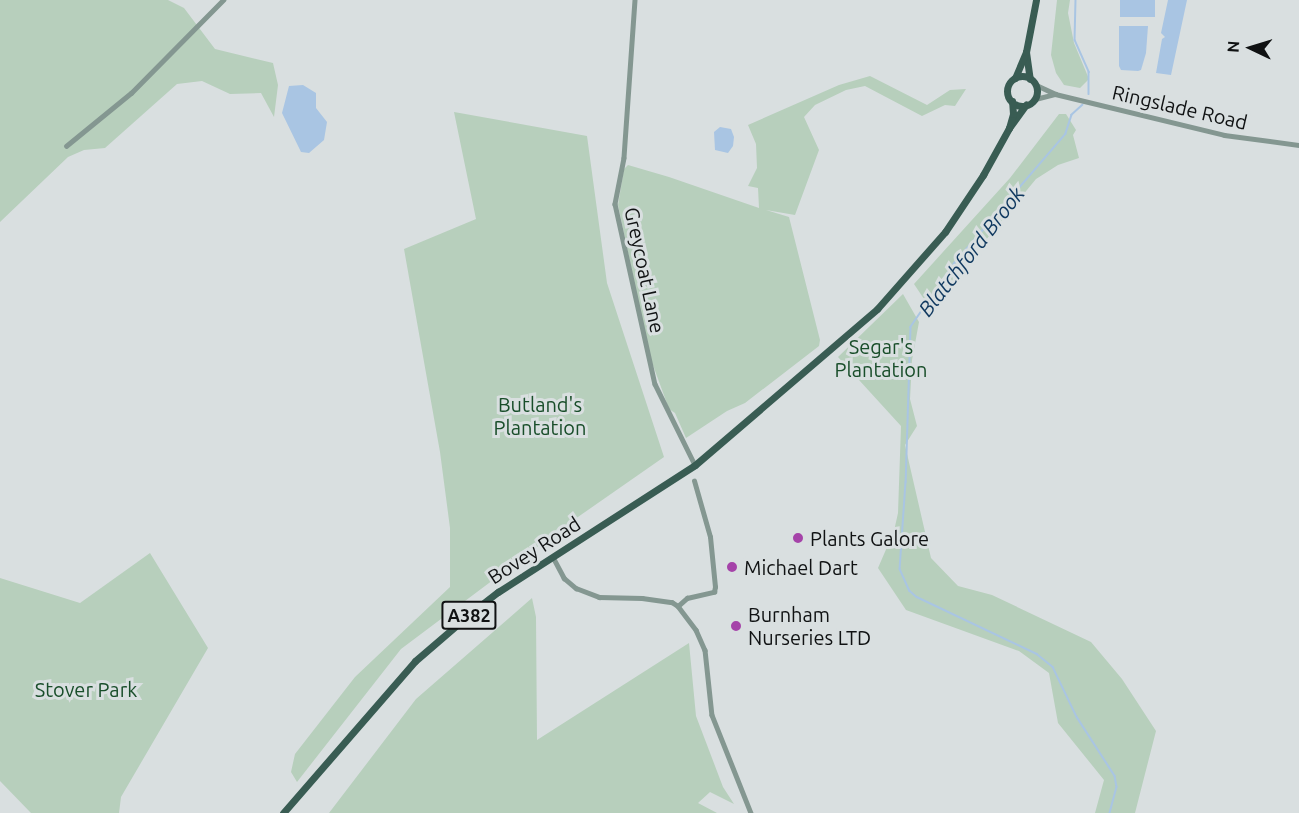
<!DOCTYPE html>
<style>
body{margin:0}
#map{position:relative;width:1299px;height:813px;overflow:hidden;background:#d9dfe0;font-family:Ubuntu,sans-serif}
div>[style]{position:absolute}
.green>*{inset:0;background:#b7cfbc}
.water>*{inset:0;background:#a9c5e3;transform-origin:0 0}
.stream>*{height:1.5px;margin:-0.75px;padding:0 0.75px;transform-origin:0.75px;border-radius:0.75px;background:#a9c5e3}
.minor>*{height:4.5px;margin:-2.25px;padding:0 2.25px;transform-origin:2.25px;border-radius:2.25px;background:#849791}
.tertiary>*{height:5px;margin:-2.5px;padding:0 2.5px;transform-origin:2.5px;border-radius:2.5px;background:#849791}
.primary>*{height:7px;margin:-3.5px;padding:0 3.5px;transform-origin:3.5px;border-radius:3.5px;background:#395c53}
.primary>.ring{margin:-3.5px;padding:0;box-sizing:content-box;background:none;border:7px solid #395c53;border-radius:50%}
.dots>*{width:16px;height:16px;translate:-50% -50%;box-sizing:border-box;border:3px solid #d9dfe0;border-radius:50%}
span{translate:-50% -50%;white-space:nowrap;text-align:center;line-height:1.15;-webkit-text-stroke:6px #d9dfe0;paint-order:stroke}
.shield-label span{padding:2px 4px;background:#d9dfe0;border:2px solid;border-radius:4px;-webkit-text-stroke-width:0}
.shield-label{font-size:18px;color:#101213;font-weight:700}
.street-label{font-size:20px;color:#101213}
.park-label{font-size:20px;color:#194e2a}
.poi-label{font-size:20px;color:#101213}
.left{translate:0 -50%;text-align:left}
.water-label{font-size:21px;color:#0f385f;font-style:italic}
.north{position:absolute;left:1221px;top:18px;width:60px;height:60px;-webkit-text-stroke:4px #d9dfe0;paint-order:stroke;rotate:274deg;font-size:16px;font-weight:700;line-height:24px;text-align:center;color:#101213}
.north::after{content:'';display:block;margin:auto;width:21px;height:27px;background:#101213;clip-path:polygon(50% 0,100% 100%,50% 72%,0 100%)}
</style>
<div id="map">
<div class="green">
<div style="clip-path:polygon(0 0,168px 0,184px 8px,215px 49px,273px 63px,278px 85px,274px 117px,261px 93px,230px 94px,202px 81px,177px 84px,105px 148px,84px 150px,68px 157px,0 222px)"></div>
<div style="clip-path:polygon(1057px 0,1070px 0,1068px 13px,1074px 43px,1089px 79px,1080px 88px,1064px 85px,1056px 73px,1051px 55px)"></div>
<div style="clip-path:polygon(870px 76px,927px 105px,950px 90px,966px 89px,955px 106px,945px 105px,922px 116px,865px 86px,846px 90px,815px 105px,804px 117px,819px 150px,795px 215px,766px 210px,789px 217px,820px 340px,819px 346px,745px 403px,727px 411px,686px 438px,675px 413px,669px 409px,650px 357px,618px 205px,624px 169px,628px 165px,669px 177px,759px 208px,758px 188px,748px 186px,757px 168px,756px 144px,748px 125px,839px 85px)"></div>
<div style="clip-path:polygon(454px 112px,587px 136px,607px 283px,664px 457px,565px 526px,401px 649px,297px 782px,291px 772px,295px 754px,355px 677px,450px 587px,450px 528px,440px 452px,404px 249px,476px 219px)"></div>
<div style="clip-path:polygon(1059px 114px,1066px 114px,1076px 130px,1073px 135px,1079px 158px,1058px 165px,1036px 179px,930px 308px,914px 284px,1010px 178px)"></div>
<div style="clip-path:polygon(903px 294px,919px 322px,912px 360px,910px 399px,917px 426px,905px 445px,931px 558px,958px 586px,992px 595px,1091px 642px,1122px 679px,1156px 731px,1135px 813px,1095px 813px,1104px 780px,1058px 723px,1049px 673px,1019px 651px,906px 610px,878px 568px,894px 531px,898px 513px,901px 426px,838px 357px)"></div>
<div style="clip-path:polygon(150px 553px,208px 648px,121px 797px,119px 813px,31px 813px,0 781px,0 578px,80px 603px)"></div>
<div style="clip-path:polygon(532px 598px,536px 617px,537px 740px,689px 643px,696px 716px,723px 787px,734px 804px,710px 792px,698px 803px,717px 813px,329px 813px,416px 699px)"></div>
</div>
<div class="water">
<div style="left:1120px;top:0;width:35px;height:17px"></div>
<div style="clip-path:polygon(1168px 0,1187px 0,1171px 75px,1156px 73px,1162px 39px,1165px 37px,1161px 33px)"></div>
<div style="clip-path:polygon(1119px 26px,1148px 26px,1146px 53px,1141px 70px,1138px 71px,1121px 70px,1119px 66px)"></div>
<div style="clip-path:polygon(303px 85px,316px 93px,316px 108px,327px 122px,324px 140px,309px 153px,301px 152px,282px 113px,289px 86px)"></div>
<div style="clip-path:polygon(720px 127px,731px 129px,734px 137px,733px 146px,728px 153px,715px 150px,714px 132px)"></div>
</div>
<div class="stream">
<div style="left:1076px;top:0;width:40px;rotate:91.4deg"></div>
<div style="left:1075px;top:40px;width:35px;rotate:66deg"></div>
<div style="left:1089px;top:72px;width:22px;rotate:90deg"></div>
<div style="left:1083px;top:105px;width:15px;rotate:138deg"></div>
<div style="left:1072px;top:115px;width:20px;rotate:108deg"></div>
<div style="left:1066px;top:134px;width:170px;rotate:130.7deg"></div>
<div style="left:955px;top:263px;width:78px;rotate:124.5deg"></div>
<div style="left:911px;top:327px;width:155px;rotate:91.8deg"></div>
<div style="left:906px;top:482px;width:87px;rotate:93.9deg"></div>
<div style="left:900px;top:569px;width:24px;rotate:66deg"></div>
<div style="left:910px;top:591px;width:9px;rotate:41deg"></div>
<div style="left:917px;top:597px;width:133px;rotate:25.4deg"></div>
<div style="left:1037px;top:654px;width:21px;rotate:39deg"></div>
<div style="left:1053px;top:667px;width:55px;rotate:64.4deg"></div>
<div style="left:1077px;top:717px;width:70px;rotate:57.2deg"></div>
<div style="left:1115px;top:776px;width:11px;rotate:80deg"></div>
<div style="left:1117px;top:787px;width:27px;rotate:105deg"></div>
</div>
<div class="minor">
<div style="left:635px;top:0;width:158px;rotate:94deg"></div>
<div style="left:624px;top:158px;width:47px;rotate:101.1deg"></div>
<div style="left:615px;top:204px;width:184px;rotate:77.5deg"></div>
<div style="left:655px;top:384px;width:90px;rotate:63.7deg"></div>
<div style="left:66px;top:146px;width:84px;rotate:-39.2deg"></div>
<div style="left:131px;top:93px;width:131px;rotate:-45.3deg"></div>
<div style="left:553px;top:557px;width:24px;rotate:62deg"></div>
<div style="left:564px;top:578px;width:16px;rotate:40deg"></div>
<div style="left:576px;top:588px;width:25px;rotate:21deg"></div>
<div style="left:599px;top:597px;width:43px;rotate:1.3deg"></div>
<div style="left:642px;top:598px;width:30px;rotate:8deg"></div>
<div style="left:672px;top:602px;width:7px;rotate:34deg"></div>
<div style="left:678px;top:606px;width:30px;rotate:53deg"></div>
<div style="left:696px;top:630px;width:22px;rotate:66deg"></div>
<div style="left:705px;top:650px;width:65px;rotate:83.9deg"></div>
<div style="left:712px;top:715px;width:105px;rotate:68.3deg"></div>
<div style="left:678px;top:606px;width:12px;rotate:-42deg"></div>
<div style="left:687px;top:598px;width:28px;rotate:-13deg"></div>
<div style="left:714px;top:592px;width:5px;rotate:-79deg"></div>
<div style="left:715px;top:587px;width:50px;rotate:-95.7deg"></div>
<div style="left:710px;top:537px;width:58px;rotate:-105.9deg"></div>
</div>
<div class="tertiary">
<div style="left:1036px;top:85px;width:21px;rotate:25deg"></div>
<div style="left:1055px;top:94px;width:174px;rotate:13.6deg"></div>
<div style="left:1224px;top:135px;width:76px;rotate:7.6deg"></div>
<div style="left:1035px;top:99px;width:21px;rotate:-14deg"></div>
</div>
<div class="primary">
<div style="left:1026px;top:52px;width:27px;rotate:82deg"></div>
<div class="ring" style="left:1007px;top:76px;width:23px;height:23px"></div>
<div style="left:1015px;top:78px;width:28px;rotate:-67deg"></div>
<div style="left:1026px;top:52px;width:53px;rotate:-79.1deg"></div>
<div style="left:1009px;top:128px;width:29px;rotate:-54deg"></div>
<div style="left:283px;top:813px;width:201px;rotate:-49deg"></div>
<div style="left:415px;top:661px;width:75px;rotate:-40.7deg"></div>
<div style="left:472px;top:612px;width:33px;rotate:-38deg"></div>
<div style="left:498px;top:592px;width:234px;rotate:-32.8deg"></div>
<div style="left:695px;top:465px;width:240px;rotate:-40.6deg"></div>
<div style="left:877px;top:309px;width:103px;rotate:-48.6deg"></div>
<div style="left:945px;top:232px;width:69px;rotate:-56.3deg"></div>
<div style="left:983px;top:175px;width:54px;rotate:-61deg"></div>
<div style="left:1009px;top:128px;width:15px;rotate:-74deg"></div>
<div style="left:1013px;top:114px;width:13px;rotate:-94deg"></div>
</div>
<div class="dots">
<div style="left:798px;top:538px;background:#a543a9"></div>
<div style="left:732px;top:567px;background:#a543a9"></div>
<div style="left:736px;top:626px;background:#a543a9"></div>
</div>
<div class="shield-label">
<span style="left:469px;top:615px">A382</span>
</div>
<div class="street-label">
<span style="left:1180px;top:107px;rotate:13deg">Ringslade Road</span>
<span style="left:645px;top:270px;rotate:78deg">Greycoat Lane</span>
<span style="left:534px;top:550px;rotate:-33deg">Bovey Road</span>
</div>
<div class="park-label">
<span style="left:881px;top:358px">Segar's<br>Plantation</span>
<span style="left:540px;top:416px">Butland's<br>Plantation</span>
<span style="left:86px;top:689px">Stover Park</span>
</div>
<div class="poi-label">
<span class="left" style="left:810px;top:538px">Plants Galore</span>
<span class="left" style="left:744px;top:567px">Michael Dart</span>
<span class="left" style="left:748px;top:626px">Burnham<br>Nurseries LTD</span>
</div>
<div class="water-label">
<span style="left:971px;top:251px;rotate:-52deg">Blatchford Brook</span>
</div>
<div class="north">N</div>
</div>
